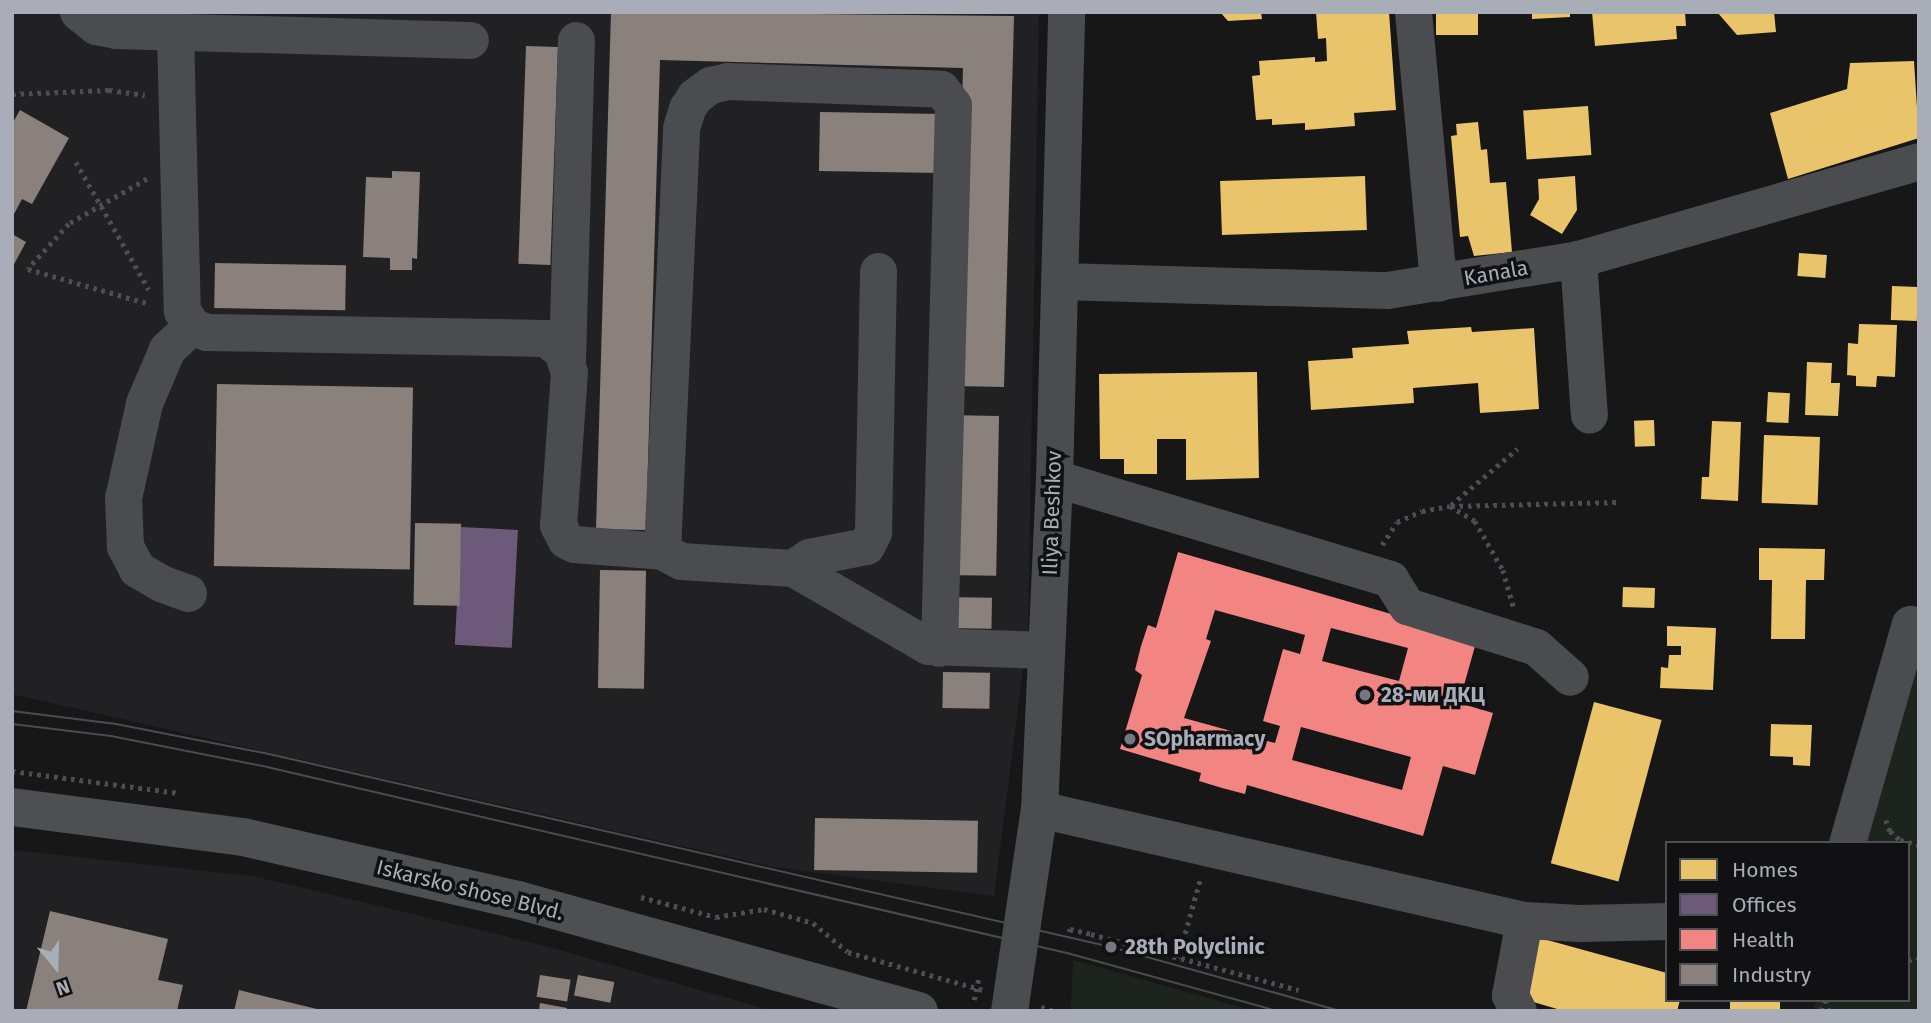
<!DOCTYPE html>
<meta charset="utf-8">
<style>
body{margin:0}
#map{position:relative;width:1931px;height:1023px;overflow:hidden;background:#171717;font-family:"Fira Sans",sans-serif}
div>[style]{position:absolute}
.built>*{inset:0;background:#212123}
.green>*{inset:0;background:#1d241e}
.homes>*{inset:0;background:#e9c46a;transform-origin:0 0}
.offices>*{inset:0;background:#6d597a;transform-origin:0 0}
.health>*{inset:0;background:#f28482}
.industry>*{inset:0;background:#8a817c;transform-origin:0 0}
.path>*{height:4.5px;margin-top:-2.25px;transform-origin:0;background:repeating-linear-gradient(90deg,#4d4e52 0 3.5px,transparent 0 8.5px)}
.minor>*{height:37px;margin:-18.5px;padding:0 18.5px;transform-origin:18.5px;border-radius:18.5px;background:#4b4c50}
.major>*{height:38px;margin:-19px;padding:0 19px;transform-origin:19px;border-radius:19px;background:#4d4f52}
.tram>*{height:2px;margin:-1px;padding:0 1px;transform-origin:1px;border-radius:1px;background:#4b4c4f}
.dots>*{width:19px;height:19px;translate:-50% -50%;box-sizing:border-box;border:4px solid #111113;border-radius:50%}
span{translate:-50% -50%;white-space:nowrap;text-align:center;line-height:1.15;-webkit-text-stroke:7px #111113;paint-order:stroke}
.street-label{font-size:21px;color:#a8adb8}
.poi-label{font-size:21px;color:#a8adb8;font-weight:700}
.left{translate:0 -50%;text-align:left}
.frame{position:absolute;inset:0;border:14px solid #a8adb8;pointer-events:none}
.legend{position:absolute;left:1665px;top:841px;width:245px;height:161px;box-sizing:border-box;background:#111113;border:2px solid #4d4f55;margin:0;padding:9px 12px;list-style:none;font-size:21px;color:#a8adb8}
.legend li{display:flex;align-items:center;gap:14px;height:35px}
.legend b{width:35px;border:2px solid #4d4f55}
.north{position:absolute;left:21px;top:932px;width:70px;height:70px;-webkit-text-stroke:5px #111113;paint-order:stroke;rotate:161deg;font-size:19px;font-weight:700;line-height:28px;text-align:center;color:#a8adb8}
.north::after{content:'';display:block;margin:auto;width:24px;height:32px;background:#a8adb8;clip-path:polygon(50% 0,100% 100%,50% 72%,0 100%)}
</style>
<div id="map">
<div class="built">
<div style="clip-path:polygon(12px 12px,1039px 12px,1028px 630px,994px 896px,774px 867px,12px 694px)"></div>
<div style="clip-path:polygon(12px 850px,253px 876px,542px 945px,774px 1011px,12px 1011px)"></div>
</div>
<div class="green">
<div style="clip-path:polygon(1919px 643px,1919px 1011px,1813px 1011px,1816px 1000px,1908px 1000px,1908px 843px,1867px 843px)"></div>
<div style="clip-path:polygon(1073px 960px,1074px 960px,1254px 1011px,1081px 1011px,1071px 1008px)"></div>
</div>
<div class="homes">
<div style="clip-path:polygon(1220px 12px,1261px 12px,1262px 19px,1228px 21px)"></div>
<div style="clip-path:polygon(1316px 12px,1389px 12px,1396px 110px,1354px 113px,1355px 126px,1305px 130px,1305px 123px,1272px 125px,1272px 119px,1256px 120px,1252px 76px,1260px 75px,1259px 61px,1315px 57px,1315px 62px,1327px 61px,1326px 38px,1318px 39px)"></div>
<div style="left:1436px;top:12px;width:42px;height:23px"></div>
<div style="clip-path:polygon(1532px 12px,1570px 12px,1570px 17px,1532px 19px)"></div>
<div style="clip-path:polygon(1592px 12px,1685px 12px,1686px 26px,1676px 26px,1677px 39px,1595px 46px)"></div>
<div style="clip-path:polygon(1717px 12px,1774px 12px,1776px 32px,1737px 35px)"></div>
<div style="clip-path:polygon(1914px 61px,1919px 138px,1788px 179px,1770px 113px,1847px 89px,1850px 63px)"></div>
<div style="left:1588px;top:106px;width:49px;height:65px;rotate:86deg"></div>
<div style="clip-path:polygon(1478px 122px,1481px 150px,1487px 149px,1490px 183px,1506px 182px,1512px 252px,1474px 256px,1468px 236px,1460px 237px,1451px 136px,1457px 135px,1456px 124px)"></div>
<div style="left:1365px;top:176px;width:54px;height:145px;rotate:88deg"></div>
<div style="clip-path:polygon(1575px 176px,1577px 210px,1562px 234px,1530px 215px,1539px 199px,1538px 179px)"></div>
<div style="left:1799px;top:253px;width:28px;height:23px;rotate:4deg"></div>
<div style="left:1892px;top:286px;width:26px;height:34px;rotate:2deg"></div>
<div style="clip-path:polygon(1859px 324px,1897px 325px,1895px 377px,1877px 376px,1876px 387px,1856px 386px,1856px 376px,1847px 375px,1848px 343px,1858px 344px)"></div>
<div style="clip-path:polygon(1471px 327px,1472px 332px,1534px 328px,1539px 409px,1480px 413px,1478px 383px,1413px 388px,1414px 403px,1311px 410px,1308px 361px,1353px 358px,1352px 348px,1409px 344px,1407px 331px)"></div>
<div style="clip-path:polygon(1807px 362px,1832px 363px,1831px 383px,1840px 383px,1838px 416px,1805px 415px)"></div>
<div style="clip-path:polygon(1257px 372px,1259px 478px,1186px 480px,1186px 439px,1157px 439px,1157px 474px,1124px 474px,1124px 459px,1100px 459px,1099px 374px)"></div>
<div style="left:1768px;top:392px;width:22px;height:30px;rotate:3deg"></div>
<div style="left:1654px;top:420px;width:26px;height:20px;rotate:88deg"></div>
<div style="clip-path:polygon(1712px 421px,1741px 422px,1738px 501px,1701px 499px,1702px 477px,1709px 477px)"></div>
<div style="left:1764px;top:435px;width:56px;height:68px;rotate:2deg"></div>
<div style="clip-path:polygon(1759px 548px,1825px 549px,1824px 580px,1806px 580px,1805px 639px,1771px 639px,1772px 580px,1759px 580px)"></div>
<div style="left:1623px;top:587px;width:32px;height:20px;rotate:2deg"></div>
<div style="clip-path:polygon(1667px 626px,1716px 628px,1713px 690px,1660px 688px,1661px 667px,1668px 668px,1669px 655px,1681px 655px,1681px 646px,1667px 646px)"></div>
<div style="left:1594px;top:702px;width:70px;height:167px;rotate:15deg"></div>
<div style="clip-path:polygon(1771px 724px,1812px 725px,1810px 766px,1793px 765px,1793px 757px,1770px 756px)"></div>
<div style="clip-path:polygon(1540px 938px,1667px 973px,1667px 1000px,1680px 1000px,1677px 1011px,1564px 1011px,1523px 999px)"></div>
<div style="left:1730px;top:1000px;width:50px;height:11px"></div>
</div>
<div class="offices">
<div style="left:461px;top:527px;width:57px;height:118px;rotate:3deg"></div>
</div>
<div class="health">
<div style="clip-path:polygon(evenodd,1178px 552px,1477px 639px,1459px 703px,1493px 713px,1475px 775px,1443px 766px,1423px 836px,1247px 785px,1245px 794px,1222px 788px,1199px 781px,1201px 773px,1120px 749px,1142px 675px,1135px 670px,1141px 646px,1148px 625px,1156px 628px,1178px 552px,1215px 610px,1305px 635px,1300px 654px,1283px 649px,1263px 721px,1280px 726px,1275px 743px,1184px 718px,1211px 641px,1206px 639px,1215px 610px,1178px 552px,1331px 628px,1408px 648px,1399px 681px,1322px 661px,1331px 628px,1178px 552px,1301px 727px,1411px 757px,1402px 790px,1292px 760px,1301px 727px)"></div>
</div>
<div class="industry">
<div style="clip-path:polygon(611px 12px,1014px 16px,1004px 387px,954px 386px,963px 68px,660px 60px,646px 530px,596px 529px)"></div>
<div style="left:526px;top:46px;width:32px;height:218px;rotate:2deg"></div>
<div style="clip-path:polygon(20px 110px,69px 138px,32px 204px,22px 199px,12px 218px,12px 124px)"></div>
<div style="left:820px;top:112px;width:121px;height:59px;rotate:1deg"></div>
<div style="clip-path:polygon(392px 171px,420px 172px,417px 259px,412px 258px,412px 270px,390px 270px,390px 258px,363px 257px,366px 177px,392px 178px)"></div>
<div style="clip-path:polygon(12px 234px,26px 242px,12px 268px)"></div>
<div style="left:215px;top:263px;width:131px;height:45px;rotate:1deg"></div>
<div style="left:217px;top:384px;width:196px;height:182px;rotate:1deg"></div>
<div style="left:948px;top:415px;width:51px;height:160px;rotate:1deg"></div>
<div style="left:415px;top:523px;width:46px;height:82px;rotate:1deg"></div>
<div style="left:600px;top:570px;width:46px;height:118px;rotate:1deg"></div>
<div style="left:945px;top:597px;width:47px;height:31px;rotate:1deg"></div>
<div style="left:943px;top:672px;width:47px;height:36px;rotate:1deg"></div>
<div style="left:815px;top:818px;width:163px;height:52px;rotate:1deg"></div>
<div style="clip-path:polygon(50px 911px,168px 939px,158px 980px,183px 985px,177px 1011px,26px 1011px)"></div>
<div style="left:540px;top:975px;width:31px;height:22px;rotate:9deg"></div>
<div style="left:578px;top:975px;width:37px;height:21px;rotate:11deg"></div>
<div style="clip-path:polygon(239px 990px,321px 1010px,321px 1011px,234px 1011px)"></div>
<div style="clip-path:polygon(540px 1003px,567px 1008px,566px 1011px,539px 1011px)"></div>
</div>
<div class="path">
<div style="left:12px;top:94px;width:97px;rotate:-2.4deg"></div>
<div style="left:109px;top:90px;width:36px;rotate:8deg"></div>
<div style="left:76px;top:162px;width:147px;rotate:60.3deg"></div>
<div style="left:147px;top:179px;width:90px;rotate:150deg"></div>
<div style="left:69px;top:224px;width:61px;rotate:132.3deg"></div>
<div style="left:28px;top:269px;width:127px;rotate:16deg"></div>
<div style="left:1451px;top:505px;width:87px;rotate:-40.3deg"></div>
<div style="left:1451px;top:506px;width:168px;rotate:-1.4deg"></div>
<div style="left:1382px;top:545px;width:27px;rotate:-57deg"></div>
<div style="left:1397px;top:522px;width:27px;rotate:-24deg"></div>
<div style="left:1422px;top:511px;width:28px;rotate:-10deg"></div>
<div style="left:1450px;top:506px;width:29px;rotate:31deg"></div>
<div style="left:1475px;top:521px;width:56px;rotate:60.3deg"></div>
<div style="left:1503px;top:570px;width:40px;rotate:74deg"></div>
<div style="left:12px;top:771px;width:168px;rotate:7.5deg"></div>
<div style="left:1886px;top:820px;width:12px;rotate:70deg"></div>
<div style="left:1890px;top:831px;width:13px;rotate:42deg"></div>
<div style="left:1900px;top:840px;width:20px;rotate:15deg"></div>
<div style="left:641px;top:897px;width:78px;rotate:14.9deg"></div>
<div style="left:716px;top:917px;width:49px;rotate:-9.5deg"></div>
<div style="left:764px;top:909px;width:51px;rotate:15.9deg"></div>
<div style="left:813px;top:923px;width:45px;rotate:39.6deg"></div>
<div style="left:848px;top:952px;width:140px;rotate:15.7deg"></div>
<div style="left:1069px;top:932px;width:3px;rotate:-72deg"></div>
<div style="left:1070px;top:929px;width:22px;rotate:13deg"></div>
<div style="left:1091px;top:934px;width:215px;rotate:15.1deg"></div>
<div style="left:1178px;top:958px;width:85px;rotate:-74.3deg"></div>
<div style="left:1908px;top:960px;width:11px;rotate:-5deg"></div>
<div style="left:974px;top:1000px;width:24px;rotate:-78deg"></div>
<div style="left:1826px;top:1000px;width:11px;rotate:75deg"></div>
<div style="left:1041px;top:1007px;width:14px;rotate:17deg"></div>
<div style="left:1821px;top:1011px;width:12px;rotate:-70deg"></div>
</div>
<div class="minor">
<div style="left:78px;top:12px;width:23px;rotate:38deg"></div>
<div style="left:96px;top:26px;width:20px;rotate:11deg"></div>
<div style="left:116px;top:30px;width:354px;rotate:1.6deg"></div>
<div style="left:1413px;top:12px;width:272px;rotate:84.7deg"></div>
<div style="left:175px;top:32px;width:279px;rotate:88.6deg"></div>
<div style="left:182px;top:311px;width:18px;rotate:56deg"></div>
<div style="left:192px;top:326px;width:15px;rotate:23deg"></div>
<div style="left:206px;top:332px;width:339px;rotate:1deg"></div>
<div style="left:545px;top:338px;width:21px;rotate:37deg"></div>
<div style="left:562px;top:351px;width:22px;rotate:72deg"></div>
<div style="left:569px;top:372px;width:153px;rotate:94.1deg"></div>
<div style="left:558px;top:525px;width:17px;rotate:62deg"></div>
<div style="left:566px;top:540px;width:9px;rotate:27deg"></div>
<div style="left:574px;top:544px;width:88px;rotate:4.5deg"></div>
<div style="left:662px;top:551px;width:21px;rotate:28deg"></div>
<div style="left:681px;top:561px;width:112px;rotate:3.6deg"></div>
<div style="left:793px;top:568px;width:156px;rotate:30deg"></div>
<div style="left:928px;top:646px;width:118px;rotate:1.9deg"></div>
<div style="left:1578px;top:259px;width:156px;rotate:86deg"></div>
<div style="left:1060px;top:281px;width:327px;rotate:1.6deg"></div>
<div style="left:1387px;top:290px;width:193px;rotate:-9.2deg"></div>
<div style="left:1578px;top:259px;width:355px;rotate:-16deg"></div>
<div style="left:567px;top:360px;width:320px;rotate:-88.4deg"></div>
<div style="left:1054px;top:478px;width:351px;rotate:16.7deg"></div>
<div style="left:1390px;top:579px;width:32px;rotate:58deg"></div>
<div style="left:1407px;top:606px;width:135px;rotate:17.6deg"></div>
<div style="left:1536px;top:647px;width:45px;rotate:41.4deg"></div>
<div style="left:662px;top:551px;width:423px;rotate:-87.4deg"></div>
<div style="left:681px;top:128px;width:21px;rotate:-73deg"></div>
<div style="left:687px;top:108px;width:14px;rotate:-56deg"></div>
<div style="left:695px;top:96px;width:19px;rotate:-36deg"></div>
<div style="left:710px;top:85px;width:17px;rotate:-13deg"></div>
<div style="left:727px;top:81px;width:214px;rotate:2.1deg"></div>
<div style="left:941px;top:89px;width:20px;rotate:53deg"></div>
<div style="left:953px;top:105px;width:543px;rotate:91.48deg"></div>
<div style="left:793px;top:568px;width:19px;rotate:-35deg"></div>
<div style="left:809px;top:557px;width:58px;rotate:-10.9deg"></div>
<div style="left:866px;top:546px;width:16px;rotate:-63deg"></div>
<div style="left:873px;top:532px;width:261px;rotate:-88.9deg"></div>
<div style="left:188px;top:593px;width:29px;rotate:-160deg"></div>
<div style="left:161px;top:583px;width:28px;rotate:-150deg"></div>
<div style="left:137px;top:569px;width:26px;rotate:-118deg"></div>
<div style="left:125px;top:546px;width:48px;rotate:-92.4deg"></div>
<div style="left:123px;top:498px;width:97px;rotate:-77.5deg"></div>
<div style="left:144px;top:403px;width:59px;rotate:-66.9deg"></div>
<div style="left:167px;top:349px;width:34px;rotate:-43deg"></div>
<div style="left:1039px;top:809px;width:498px;rotate:12.9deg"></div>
<div style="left:1524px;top:920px;width:56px;rotate:3.1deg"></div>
<div style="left:1580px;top:923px;width:87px;rotate:-1.3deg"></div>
<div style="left:1847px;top:843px;width:228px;rotate:-74deg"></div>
<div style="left:1009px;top:1011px;width:204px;rotate:-81.6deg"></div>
<div style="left:1039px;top:809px;width:331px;rotate:-87.4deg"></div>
<div style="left:1054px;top:478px;width:466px;rotate:-88.5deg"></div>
<div style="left:1518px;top:1011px;width:18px;rotate:-117deg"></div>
<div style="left:1510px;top:995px;width:76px;rotate:-79.4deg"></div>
</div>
<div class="major">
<div style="left:12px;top:807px;width:233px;rotate:7.4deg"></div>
<div style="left:243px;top:837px;width:282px;rotate:12.9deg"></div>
<div style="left:518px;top:900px;width:416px;rotate:15.5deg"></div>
</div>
<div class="tram">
<div style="left:12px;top:711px;width:105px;rotate:7.1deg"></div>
<div style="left:116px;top:724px;width:156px;rotate:11.1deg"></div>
<div style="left:269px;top:754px;width:864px;rotate:12.91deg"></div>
<div style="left:1111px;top:947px;width:238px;rotate:15.6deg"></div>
<div style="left:12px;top:724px;width:100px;rotate:6.9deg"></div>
<div style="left:111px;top:736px;width:159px;rotate:11.2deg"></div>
<div style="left:267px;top:767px;width:821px;rotate:13.09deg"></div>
<div style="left:1067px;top:953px;width:218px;rotate:15.4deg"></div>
</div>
<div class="dots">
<div style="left:1365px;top:695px;background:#757880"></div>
<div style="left:1130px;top:739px;background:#757880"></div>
<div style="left:1111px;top:947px;background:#757880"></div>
</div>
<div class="street-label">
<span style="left:1496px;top:273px;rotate:-10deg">Kanala</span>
<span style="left:1052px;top:513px;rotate:-88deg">Iliya Beshkov</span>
<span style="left:470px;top:890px;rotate:14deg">Iskarsko shose Blvd.</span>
</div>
<div class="poi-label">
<span class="left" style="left:1381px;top:695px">28-ми ДКЦ</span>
<span class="left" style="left:1144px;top:739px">SOpharmacy</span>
<span class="left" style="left:1125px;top:947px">28th Polyclinic</span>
</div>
<div class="frame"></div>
<ul class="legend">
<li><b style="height:19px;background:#e9c46a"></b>Homes</li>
<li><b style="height:19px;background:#6d597a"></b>Offices</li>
<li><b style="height:19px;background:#f28482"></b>Health</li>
<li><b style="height:19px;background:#8a817c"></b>Industry</li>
</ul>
<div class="north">N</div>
</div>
